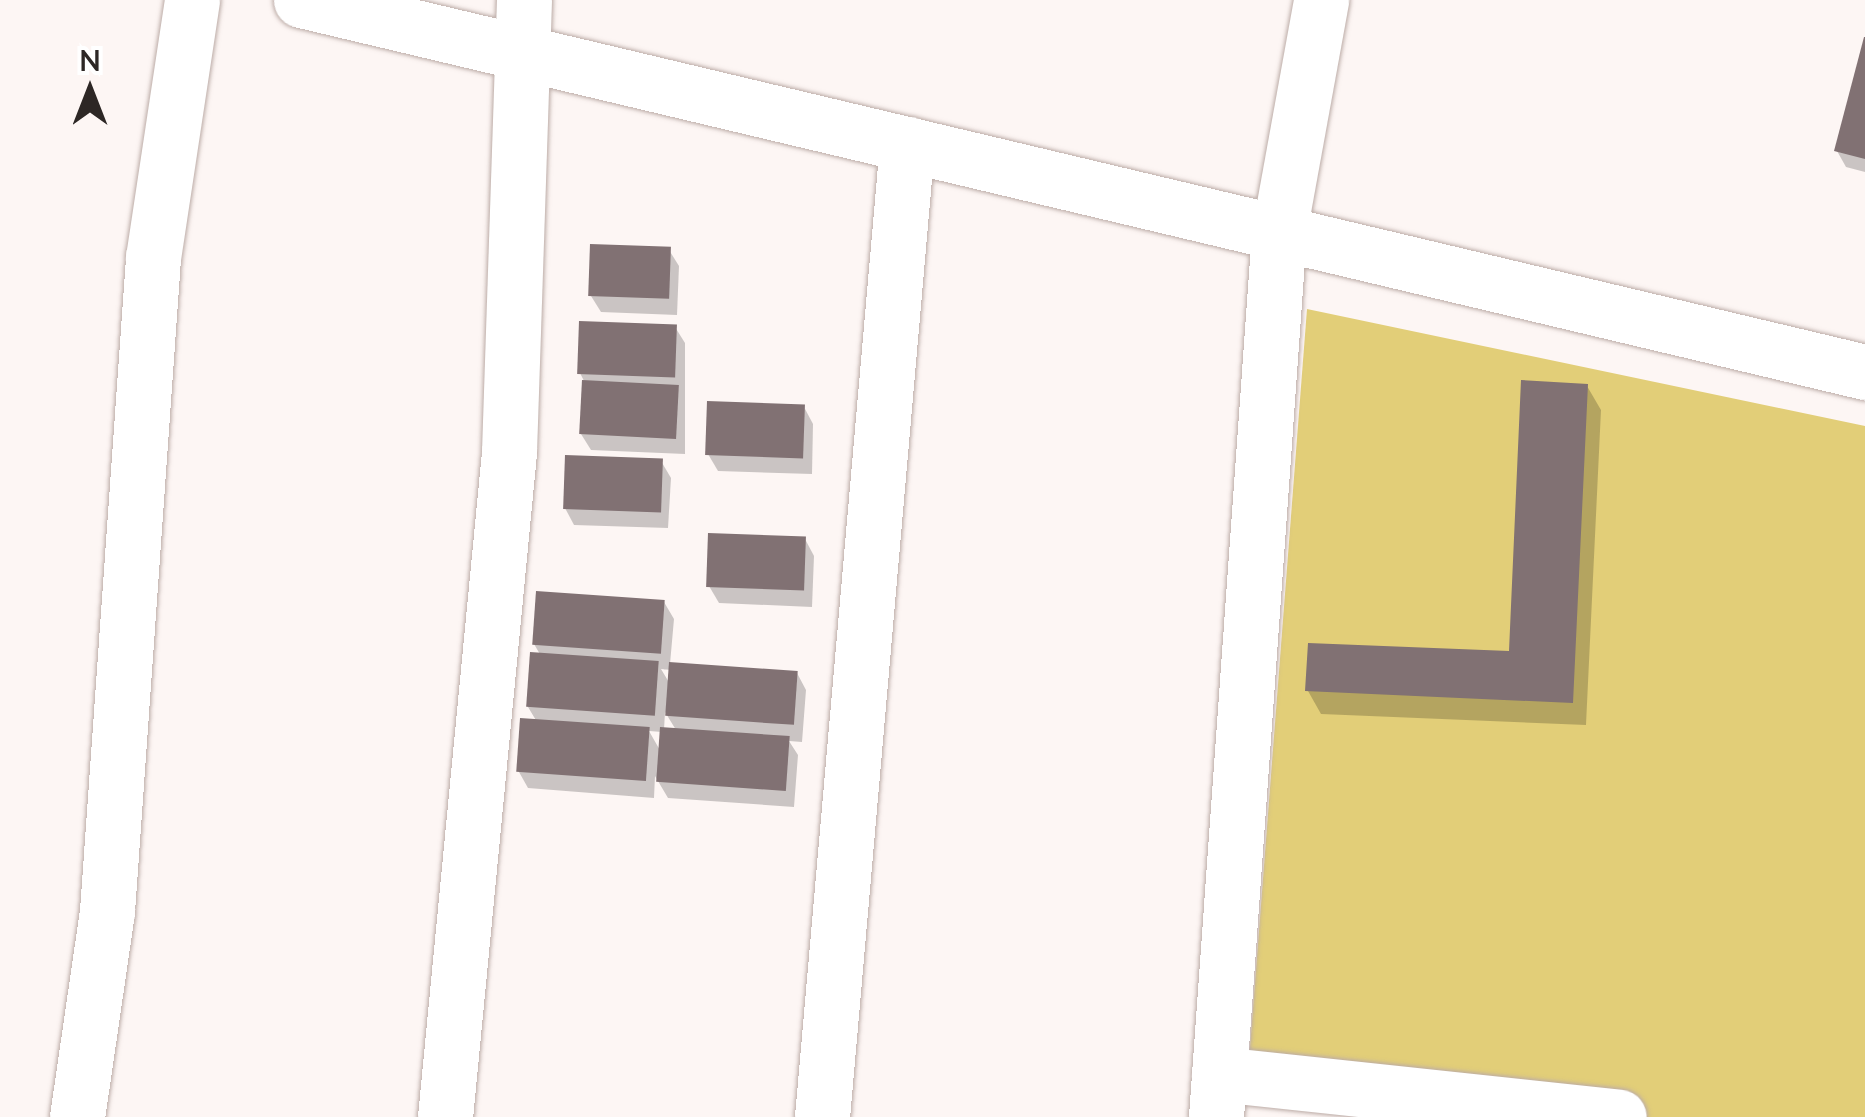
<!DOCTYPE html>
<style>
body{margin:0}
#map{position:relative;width:1865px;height:1117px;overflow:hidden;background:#fdf6f4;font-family:Lato,sans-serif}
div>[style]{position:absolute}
.green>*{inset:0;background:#e2ce78}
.shadow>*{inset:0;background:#0003}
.building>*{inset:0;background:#817173;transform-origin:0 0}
.roads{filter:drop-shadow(0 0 2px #bcaca7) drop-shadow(0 0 2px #bcaca7)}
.minor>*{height:55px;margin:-27.5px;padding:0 27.5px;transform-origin:27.5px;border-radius:27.5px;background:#fff}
span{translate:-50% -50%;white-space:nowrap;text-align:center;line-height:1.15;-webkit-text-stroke:9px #fff;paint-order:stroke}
.north{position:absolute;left:40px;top:40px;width:100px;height:100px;-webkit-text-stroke:8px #fff;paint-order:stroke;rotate:0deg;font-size:28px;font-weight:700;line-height:40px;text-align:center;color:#2d2725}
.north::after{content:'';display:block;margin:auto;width:35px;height:45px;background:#2d2725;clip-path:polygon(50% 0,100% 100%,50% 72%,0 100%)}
</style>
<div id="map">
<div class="green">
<div style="clip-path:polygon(1307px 309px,1865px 426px,1865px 1117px,1544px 1117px,1246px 1099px)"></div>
</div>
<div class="shadow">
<div style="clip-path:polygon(1865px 43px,1865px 172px,1846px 167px,1837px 151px)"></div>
<div style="clip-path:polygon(669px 250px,679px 266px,677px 315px,601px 312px,591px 296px)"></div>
<div style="clip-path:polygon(675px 327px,685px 343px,685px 454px,591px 450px,581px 434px,584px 381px,580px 373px)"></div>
<div style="clip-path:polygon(1587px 386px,1601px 410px,1586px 725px,1321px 714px,1308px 691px,1511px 654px)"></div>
<div style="clip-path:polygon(804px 407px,813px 424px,812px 474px,718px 471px,708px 454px)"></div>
<div style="clip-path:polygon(661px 461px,671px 478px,668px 528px,574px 525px,565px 508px)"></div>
<div style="clip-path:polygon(805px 539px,814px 556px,812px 607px,719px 603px,709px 586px)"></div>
<div style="clip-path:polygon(evenodd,664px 602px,674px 619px,670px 664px,797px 673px,806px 690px,802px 742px,789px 741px,798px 755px,794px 807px,668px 798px,655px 776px,654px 798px,528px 788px,519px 772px,537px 722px,528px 707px,541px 656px,534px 644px,664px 602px,661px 669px,671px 670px,670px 684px,661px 669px,664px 602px,665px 712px,676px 730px,664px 730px,665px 712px,664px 602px,649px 731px,662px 732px,661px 752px,649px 731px)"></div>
</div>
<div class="building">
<div style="clip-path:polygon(1864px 37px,1865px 37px,1865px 159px,1834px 151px)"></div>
<div style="left:590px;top:244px;width:81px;height:52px;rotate:2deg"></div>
<div style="left:579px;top:321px;width:98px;height:53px;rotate:2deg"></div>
<div style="left:582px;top:380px;width:97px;height:54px;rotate:3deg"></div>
<div style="clip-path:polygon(1521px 380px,1588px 384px,1573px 703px,1305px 691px,1308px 643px,1509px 651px)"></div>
<div style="left:707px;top:401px;width:98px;height:54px;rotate:2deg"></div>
<div style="left:565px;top:455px;width:98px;height:54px;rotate:2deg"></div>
<div style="left:708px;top:533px;width:98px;height:54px;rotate:2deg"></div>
<div style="left:536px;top:591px;width:129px;height:54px;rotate:4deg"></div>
<div style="left:530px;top:652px;width:129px;height:55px;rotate:4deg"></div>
<div style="left:669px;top:662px;width:129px;height:54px;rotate:4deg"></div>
<div style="left:520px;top:718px;width:130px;height:54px;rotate:4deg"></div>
<div style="left:660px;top:727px;width:130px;height:55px;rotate:4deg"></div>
</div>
<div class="roads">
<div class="minor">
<div style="left:301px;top:0;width:1608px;rotate:13.38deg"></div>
<div style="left:1219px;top:1074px;width:402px;rotate:6.1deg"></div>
<div style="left:77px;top:1117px;width:208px;rotate:-81.7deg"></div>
<div style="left:107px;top:911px;width:655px;rotate:-85.97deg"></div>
<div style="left:153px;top:258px;width:261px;rotate:-81.4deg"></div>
<div style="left:445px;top:1117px;width:668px;rotate:-84.5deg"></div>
<div style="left:509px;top:452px;width:452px;rotate:-88.1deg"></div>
<div style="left:822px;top:1117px;width:977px;rotate:-85.01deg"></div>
<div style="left:1216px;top:1117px;width:887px;rotate:-85.93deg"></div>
<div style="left:1279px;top:232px;width:236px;rotate:-79.7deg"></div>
</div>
</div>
<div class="north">N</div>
</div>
